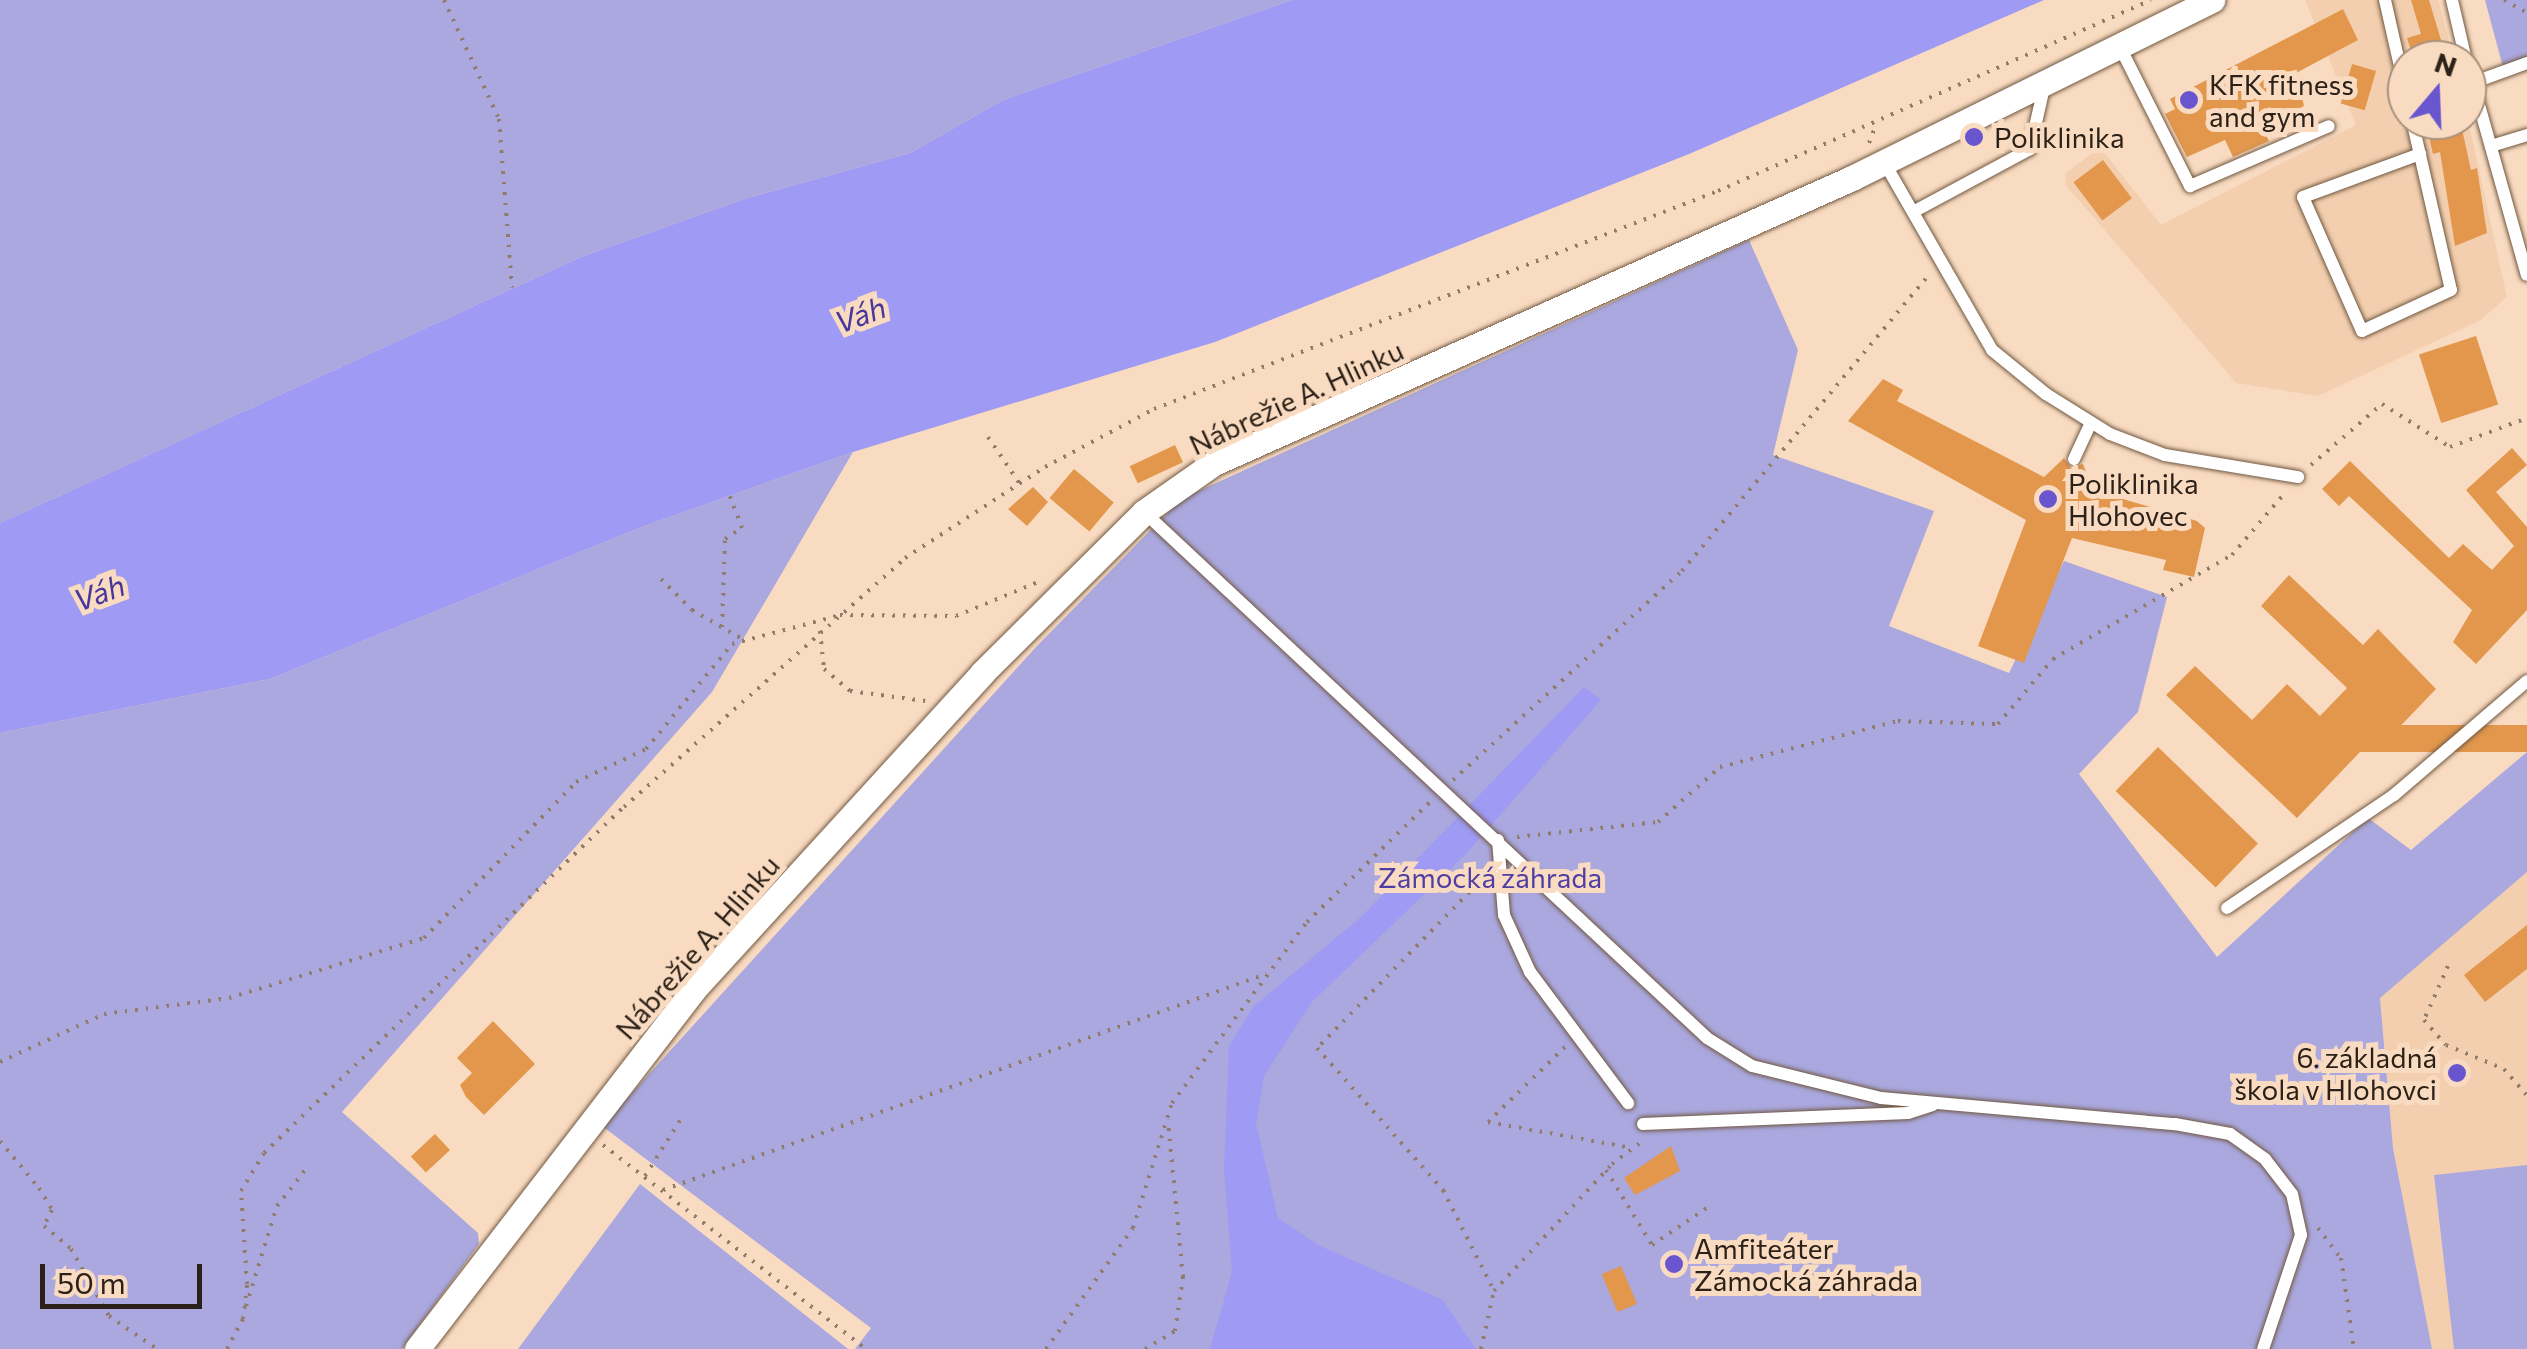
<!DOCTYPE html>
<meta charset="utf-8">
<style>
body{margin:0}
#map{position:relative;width:2527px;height:1349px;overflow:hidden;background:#f9dbc1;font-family:Commissioner,sans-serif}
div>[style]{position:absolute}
.built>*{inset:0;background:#f3cfaf}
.green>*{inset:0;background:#aaa8de}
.water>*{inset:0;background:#9f9af3}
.building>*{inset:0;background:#e2974d;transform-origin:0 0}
.path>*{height:4px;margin-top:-2px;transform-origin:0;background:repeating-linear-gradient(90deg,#907c6a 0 2.5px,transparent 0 10.5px)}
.roads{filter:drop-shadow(0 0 2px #715841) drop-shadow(0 0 2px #715841)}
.lane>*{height:12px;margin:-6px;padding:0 6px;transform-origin:6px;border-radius:6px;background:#fff}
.street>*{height:25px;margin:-12.5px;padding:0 12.5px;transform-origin:12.5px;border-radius:12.5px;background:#fff}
.dots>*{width:28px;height:28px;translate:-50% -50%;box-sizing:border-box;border:5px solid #f9dbc1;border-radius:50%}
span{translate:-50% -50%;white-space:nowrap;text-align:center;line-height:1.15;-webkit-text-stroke:10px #f9dbc1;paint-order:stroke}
.poi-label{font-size:28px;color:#2c2118}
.left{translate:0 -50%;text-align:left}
.right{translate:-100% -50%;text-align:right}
.street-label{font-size:28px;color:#2c2118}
.park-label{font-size:28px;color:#4f3ea4}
.water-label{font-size:30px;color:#48369b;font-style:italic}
.north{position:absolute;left:2387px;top:40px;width:100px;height:100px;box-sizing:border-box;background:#f9dbc1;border:2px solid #a7917d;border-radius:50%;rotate:19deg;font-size:28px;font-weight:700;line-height:40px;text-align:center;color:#2c2118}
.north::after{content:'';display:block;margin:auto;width:35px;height:45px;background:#6956cf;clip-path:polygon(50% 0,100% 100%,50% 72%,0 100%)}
.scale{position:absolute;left:40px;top:1264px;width:162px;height:45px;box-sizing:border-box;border:5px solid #2c2118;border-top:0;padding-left:12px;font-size:30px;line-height:35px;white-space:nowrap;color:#2c2118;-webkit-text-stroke:8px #f9dbc1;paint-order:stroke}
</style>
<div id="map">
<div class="built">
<div style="clip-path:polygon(2305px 0,2438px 0,2454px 60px,2407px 60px,2407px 120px,2467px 115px,2507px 297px,2479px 321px,2318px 396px,2236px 383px,2065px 184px,2066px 173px,2100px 147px,2161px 225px,2356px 125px)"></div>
<div style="clip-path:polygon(2527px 872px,2527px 1349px,2432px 1349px,2393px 1148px,2380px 997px)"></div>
</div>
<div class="green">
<div style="clip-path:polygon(0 0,1292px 0,1003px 100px,910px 153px,744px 199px,581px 257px,0 523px)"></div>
<div style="clip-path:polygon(2485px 0,2527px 0,2527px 63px,2504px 71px)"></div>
<div style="clip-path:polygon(1749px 240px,1798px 350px,1773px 455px,1934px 511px,1889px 626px,2009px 673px,2064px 561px,2167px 597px,2138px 712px,2079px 774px,2217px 957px,2368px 818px,2411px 850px,2527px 752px,2527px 872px,2380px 998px,2393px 1148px,2432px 1349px,855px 1349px,871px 1328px,602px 1126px,1036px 647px,1181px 499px)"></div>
<div style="clip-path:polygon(853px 452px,712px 692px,342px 1112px,478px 1233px,479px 1244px,402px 1349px,0 1349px,0 733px,270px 679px,639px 528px)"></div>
<div style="clip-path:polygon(2527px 1165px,2527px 1349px,2454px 1349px,2434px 1175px)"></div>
<div style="clip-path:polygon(640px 1184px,848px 1349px,518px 1349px)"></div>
</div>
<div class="water">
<div style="clip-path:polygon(1292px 0,2044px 0,1689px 154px,1215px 342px,853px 452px,639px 528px,270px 679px,0 733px,0 523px,581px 257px,744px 199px,910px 153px,1003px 100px)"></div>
<div style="clip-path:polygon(1584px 687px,1601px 700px,1465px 855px,1312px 1002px,1264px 1076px,1256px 1123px,1278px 1218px,1320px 1246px,1443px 1300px,1476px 1349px,1210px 1349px,1232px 1272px,1224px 1169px,1229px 1046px,1254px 1006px,1361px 917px)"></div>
</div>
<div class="building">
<div style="clip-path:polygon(2411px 0,2429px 0,2447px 60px,2414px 60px,2407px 38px,2421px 34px)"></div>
<div style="clip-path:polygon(2343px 9px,2358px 40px,2296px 73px,2304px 106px,2262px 126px,2269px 141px,2233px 157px,2225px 140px,2187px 157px,2165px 114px,2175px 109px,2170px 99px)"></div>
<div style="left:2352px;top:64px;width:25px;height:41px;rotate:16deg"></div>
<div style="clip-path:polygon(2425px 120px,2460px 120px,2471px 170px,2477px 168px,2487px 233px,2455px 246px,2440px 152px,2433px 154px)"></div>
<div style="left:2103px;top:160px;width:48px;height:37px;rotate:53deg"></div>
<div style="left:2476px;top:336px;width:72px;height:60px;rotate:72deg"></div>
<div style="clip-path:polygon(1883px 379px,1903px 390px,1897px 401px,2044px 477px,2064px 458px,2071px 468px,2083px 464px,2093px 490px,2197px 521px,2205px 528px,2194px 577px,2163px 570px,2166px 560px,2072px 538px,2024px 663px,1978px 646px,2026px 520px,1848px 421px)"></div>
<div style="left:1175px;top:445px;width:19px;height:50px;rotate:65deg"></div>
<div style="clip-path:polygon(2512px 448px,2527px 465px,2496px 492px,2527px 527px,2527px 610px,2476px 664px,2453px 642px,2472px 610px,2349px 496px,2339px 506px,2322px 489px,2350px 461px,2449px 558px,2463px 544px,2492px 570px,2514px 546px,2466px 490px)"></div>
<div style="left:1074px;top:469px;width:52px;height:38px;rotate:40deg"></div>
<div style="clip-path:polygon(1033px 487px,1048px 502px,1027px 526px,1008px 509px)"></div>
<div style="clip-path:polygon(2289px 575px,2363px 645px,2378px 629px,2436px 689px,2387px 740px,2379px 732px,2297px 818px,2166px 695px,2195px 666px,2252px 720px,2287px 684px,2320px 716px,2347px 688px,2261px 606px)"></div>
<div style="left:2527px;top:725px;width:27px;height:169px;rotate:90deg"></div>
<div style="left:2158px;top:747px;width:139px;height:61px;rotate:44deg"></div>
<div style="clip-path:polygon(2527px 925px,2527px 969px,2485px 1002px,2464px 975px)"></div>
<div style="clip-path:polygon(493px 1021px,535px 1064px,484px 1115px,466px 1097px,460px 1085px,472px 1073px,457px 1058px)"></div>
<div style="left:435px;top:1134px;width:22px;height:33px;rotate:47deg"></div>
<div style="clip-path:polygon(1671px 1146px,1680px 1171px,1635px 1195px,1624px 1178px)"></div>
<div style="left:1621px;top:1266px;width:41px;height:21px;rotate:67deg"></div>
</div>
<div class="path">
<div style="left:444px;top:0;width:131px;rotate:65.2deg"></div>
<div style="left:499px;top:119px;width:169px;rotate:85.6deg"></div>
<div style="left:2504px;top:0;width:26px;rotate:29deg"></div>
<div style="left:1869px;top:143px;width:19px;rotate:-69deg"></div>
<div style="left:988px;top:437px;width:57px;rotate:55.8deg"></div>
<div style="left:2311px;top:465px;width:94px;rotate:-40.7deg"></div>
<div style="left:2382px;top:404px;width:80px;rotate:32.3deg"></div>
<div style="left:2450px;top:447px;width:82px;rotate:-20.6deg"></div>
<div style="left:661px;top:579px;width:44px;rotate:45deg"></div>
<div style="left:692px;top:610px;width:60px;rotate:30deg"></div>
<div style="left:722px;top:627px;width:88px;rotate:-88deg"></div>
<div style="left:725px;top:539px;width:20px;rotate:-33deg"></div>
<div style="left:742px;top:528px;width:34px;rotate:-111deg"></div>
<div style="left:820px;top:631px;width:38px;rotate:84deg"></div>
<div style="left:824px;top:669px;width:34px;rotate:40deg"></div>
<div style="left:850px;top:691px;width:76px;rotate:7.6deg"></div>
<div style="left:1453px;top:780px;width:310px;rotate:-42.4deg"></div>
<div style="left:1682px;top:571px;width:386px;rotate:-50.2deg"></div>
<div style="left:1517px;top:837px;width:142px;rotate:-6.1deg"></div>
<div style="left:1658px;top:822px;width:83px;rotate:-41.6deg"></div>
<div style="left:1720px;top:767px;width:184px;rotate:-14.5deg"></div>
<div style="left:1898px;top:721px;width:100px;rotate:1.7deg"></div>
<div style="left:1998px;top:724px;width:85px;rotate:-49.8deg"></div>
<div style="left:2053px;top:659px;width:207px;rotate:-30.2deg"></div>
<div style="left:2232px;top:555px;width:80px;rotate:-49.6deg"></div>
<div style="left:1484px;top:877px;width:239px;rotate:134.3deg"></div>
<div style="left:1317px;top:1048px;width:190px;rotate:48.4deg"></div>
<div style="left:1443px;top:1190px;width:113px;rotate:63.2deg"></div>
<div style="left:2448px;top:966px;width:59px;rotate:114deg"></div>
<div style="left:2424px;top:1020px;width:33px;rotate:49deg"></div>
<div style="left:2446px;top:1045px;width:63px;rotate:22.5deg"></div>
<div style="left:2504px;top:1069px;width:35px;rotate:49deg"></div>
<div style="left:1565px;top:1047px;width:107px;rotate:135.8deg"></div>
<div style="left:1488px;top:1122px;width:146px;rotate:10.2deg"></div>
<div style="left:0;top:1062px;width:115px;rotate:-24.8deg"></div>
<div style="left:104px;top:1014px;width:126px;rotate:-7.3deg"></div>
<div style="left:229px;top:998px;width:204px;rotate:-17.1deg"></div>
<div style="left:424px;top:938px;width:218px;rotate:-45.7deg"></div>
<div style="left:576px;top:782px;width:77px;rotate:-25.2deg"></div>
<div style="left:646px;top:749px;width:136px;rotate:-50.7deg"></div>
<div style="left:732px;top:644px;width:112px;rotate:-15deg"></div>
<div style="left:840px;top:615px;width:116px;rotate:0.5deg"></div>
<div style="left:956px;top:616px;width:89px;rotate:-22.5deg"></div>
<div style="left:0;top:1141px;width:61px;rotate:50.3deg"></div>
<div style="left:39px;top:1188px;width:26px;rotate:59deg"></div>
<div style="left:52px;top:1210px;width:18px;rotate:117deg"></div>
<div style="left:44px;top:1226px;width:35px;rotate:40deg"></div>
<div style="left:71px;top:1249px;width:77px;rotate:60.4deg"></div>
<div style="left:109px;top:1316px;width:58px;rotate:34.5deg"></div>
<div style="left:603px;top:1145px;width:333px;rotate:37.8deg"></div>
<div style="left:1606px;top:1170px;width:88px;rotate:58.5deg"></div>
<div style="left:1652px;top:1245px;width:71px;rotate:-34.1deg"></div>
<div style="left:645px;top:1176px;width:73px;rotate:-57.8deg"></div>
<div style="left:663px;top:1190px;width:641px;rotate:-19.71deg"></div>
<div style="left:2318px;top:1228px;width:38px;rotate:53deg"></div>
<div style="left:2341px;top:1258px;width:92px;rotate:81.9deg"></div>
<div style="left:246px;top:1306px;width:105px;rotate:-72.8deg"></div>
<div style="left:277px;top:1206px;width:46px;rotate:-52.1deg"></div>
<div style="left:227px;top:1349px;width:34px;rotate:-62deg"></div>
<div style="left:243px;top:1319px;width:35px;rotate:-83deg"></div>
<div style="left:247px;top:1284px;width:93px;rotate:-93.7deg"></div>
<div style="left:241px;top:1191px;width:44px;rotate:-58.8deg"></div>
<div style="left:264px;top:1153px;width:499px;rotate:-43.9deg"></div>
<div style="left:624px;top:807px;width:375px;rotate:-41.5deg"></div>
<div style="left:905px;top:558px;width:167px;rotate:-33deg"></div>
<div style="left:1045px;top:467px;width:123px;rotate:-28deg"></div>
<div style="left:1154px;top:409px;width:605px;rotate:-21.13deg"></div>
<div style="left:1718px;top:191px;width:473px;rotate:-23.8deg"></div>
<div style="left:1046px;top:1349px;width:149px;rotate:-54.3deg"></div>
<div style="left:1133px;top:1228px;width:131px;rotate:-72.7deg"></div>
<div style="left:1172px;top:1103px;width:226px;rotate:-53.3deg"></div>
<div style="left:1307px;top:922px;width:175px;rotate:-44.3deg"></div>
<div style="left:1145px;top:1349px;width:35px;rotate:-31deg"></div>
<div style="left:1175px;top:1331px;width:55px;rotate:-81.6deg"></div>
<div style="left:1183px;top:1277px;width:158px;rotate:-95.5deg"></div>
<div style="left:1481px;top:1349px;width:59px;rotate:-77.4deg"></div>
<div style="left:1494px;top:1291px;width:173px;rotate:-47.1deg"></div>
<div style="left:1612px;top:1164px;width:39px;rotate:-37deg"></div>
</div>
<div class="roads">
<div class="lane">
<div style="left:2385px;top:0;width:100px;rotate:77.3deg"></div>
<div style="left:2452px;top:0;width:62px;rotate:76.9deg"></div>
<div style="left:2120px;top:47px;width:156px;rotate:63.3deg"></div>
<div style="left:2190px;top:186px;width:151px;rotate:-23.3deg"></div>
<div style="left:2467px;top:62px;width:221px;rotate:74.3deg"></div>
<div style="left:2472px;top:83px;width:59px;rotate:-20deg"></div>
<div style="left:2412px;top:120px;width:174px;rotate:77.1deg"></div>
<div style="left:2451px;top:290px;width:98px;rotate:155.3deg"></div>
<div style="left:2362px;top:331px;width:146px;rotate:-113.8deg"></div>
<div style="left:2303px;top:197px;width:125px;rotate:-20.2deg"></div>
<div style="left:2491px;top:146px;width:38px;rotate:-17deg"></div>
<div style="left:1884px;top:162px;width:217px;rotate:60.1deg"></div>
<div style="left:1992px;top:350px;width:70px;rotate:39.2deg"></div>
<div style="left:2046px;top:394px;width:75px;rotate:32deg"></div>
<div style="left:2110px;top:434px;width:59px;rotate:20.9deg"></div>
<div style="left:2165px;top:455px;width:135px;rotate:9.4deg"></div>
<div style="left:1913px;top:212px;width:133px;rotate:-28.3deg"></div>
<div style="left:2030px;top:149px;width:68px;rotate:-77.2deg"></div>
<div style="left:2074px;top:459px;width:40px;rotate:-65deg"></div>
<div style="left:1144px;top:512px;width:770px;rotate:43.05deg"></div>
<div style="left:1707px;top:1038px;width:53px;rotate:31.9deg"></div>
<div style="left:1752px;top:1066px;width:133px;rotate:13.9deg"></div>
<div style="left:1881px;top:1098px;width:295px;rotate:5.1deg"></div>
<div style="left:2175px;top:1124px;width:56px;rotate:10.3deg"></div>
<div style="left:2230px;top:1134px;width:43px;rotate:35.5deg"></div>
<div style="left:2265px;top:1159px;width:44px;rotate:52.4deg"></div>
<div style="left:2292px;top:1194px;width:42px;rotate:77.6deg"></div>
<div style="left:2301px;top:1235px;width:120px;rotate:108.4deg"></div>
<div style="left:1498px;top:840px;width:75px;rotate:85.4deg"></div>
<div style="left:1504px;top:915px;width:63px;rotate:65.5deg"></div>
<div style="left:1530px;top:972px;width:164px;rotate:53.2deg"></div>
<div style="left:2227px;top:908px;width:202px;rotate:-34.1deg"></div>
<div style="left:2394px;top:795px;width:175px;rotate:-40.6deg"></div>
<div style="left:1643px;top:1124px;width:265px;rotate:-2.4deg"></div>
<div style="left:1908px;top:1113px;width:26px;rotate:-18deg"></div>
</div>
<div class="street">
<div style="left:417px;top:1349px;width:453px;rotate:-52.4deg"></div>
<div style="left:693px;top:990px;width:429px;rotate:-47.6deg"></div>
<div style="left:982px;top:673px;width:228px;rotate:-44.8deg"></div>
<div style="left:1144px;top:512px;width:85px;rotate:-35deg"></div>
<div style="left:1214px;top:463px;width:699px;rotate:-24.07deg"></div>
<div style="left:1852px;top:178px;width:402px;rotate:-26.3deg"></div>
</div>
</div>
<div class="dots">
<div style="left:2189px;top:100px;background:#6956cf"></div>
<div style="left:1974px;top:137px;background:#6956cf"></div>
<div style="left:2048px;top:499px;background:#6956cf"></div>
<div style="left:2457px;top:1073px;background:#6956cf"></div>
<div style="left:1674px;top:1264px;background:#6956cf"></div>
</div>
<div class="poi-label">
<span class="left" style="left:2209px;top:100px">KFK fitness<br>and gym</span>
<span class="left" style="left:1994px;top:137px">Poliklinika</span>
<span class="left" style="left:2068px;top:499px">Poliklinika<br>Hlohovec</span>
<span class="right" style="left:2437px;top:1073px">6. základná<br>škola v Hlohovci</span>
<span class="left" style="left:1694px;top:1264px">Amfiteáter<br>Zámocká záhrada</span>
</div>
<div class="street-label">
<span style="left:1296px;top:397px;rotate:-25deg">Nábrežie A. Hlinku</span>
<span style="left:697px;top:947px;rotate:-49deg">Nábrežie A. Hlinku</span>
</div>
<div class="park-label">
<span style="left:1490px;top:877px">Zámocká záhrada</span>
</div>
<div class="water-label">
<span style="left:860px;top:314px;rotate:-20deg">Váh</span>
<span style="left:99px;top:592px;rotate:-20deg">Váh</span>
</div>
<div class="north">N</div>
<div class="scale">50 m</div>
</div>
